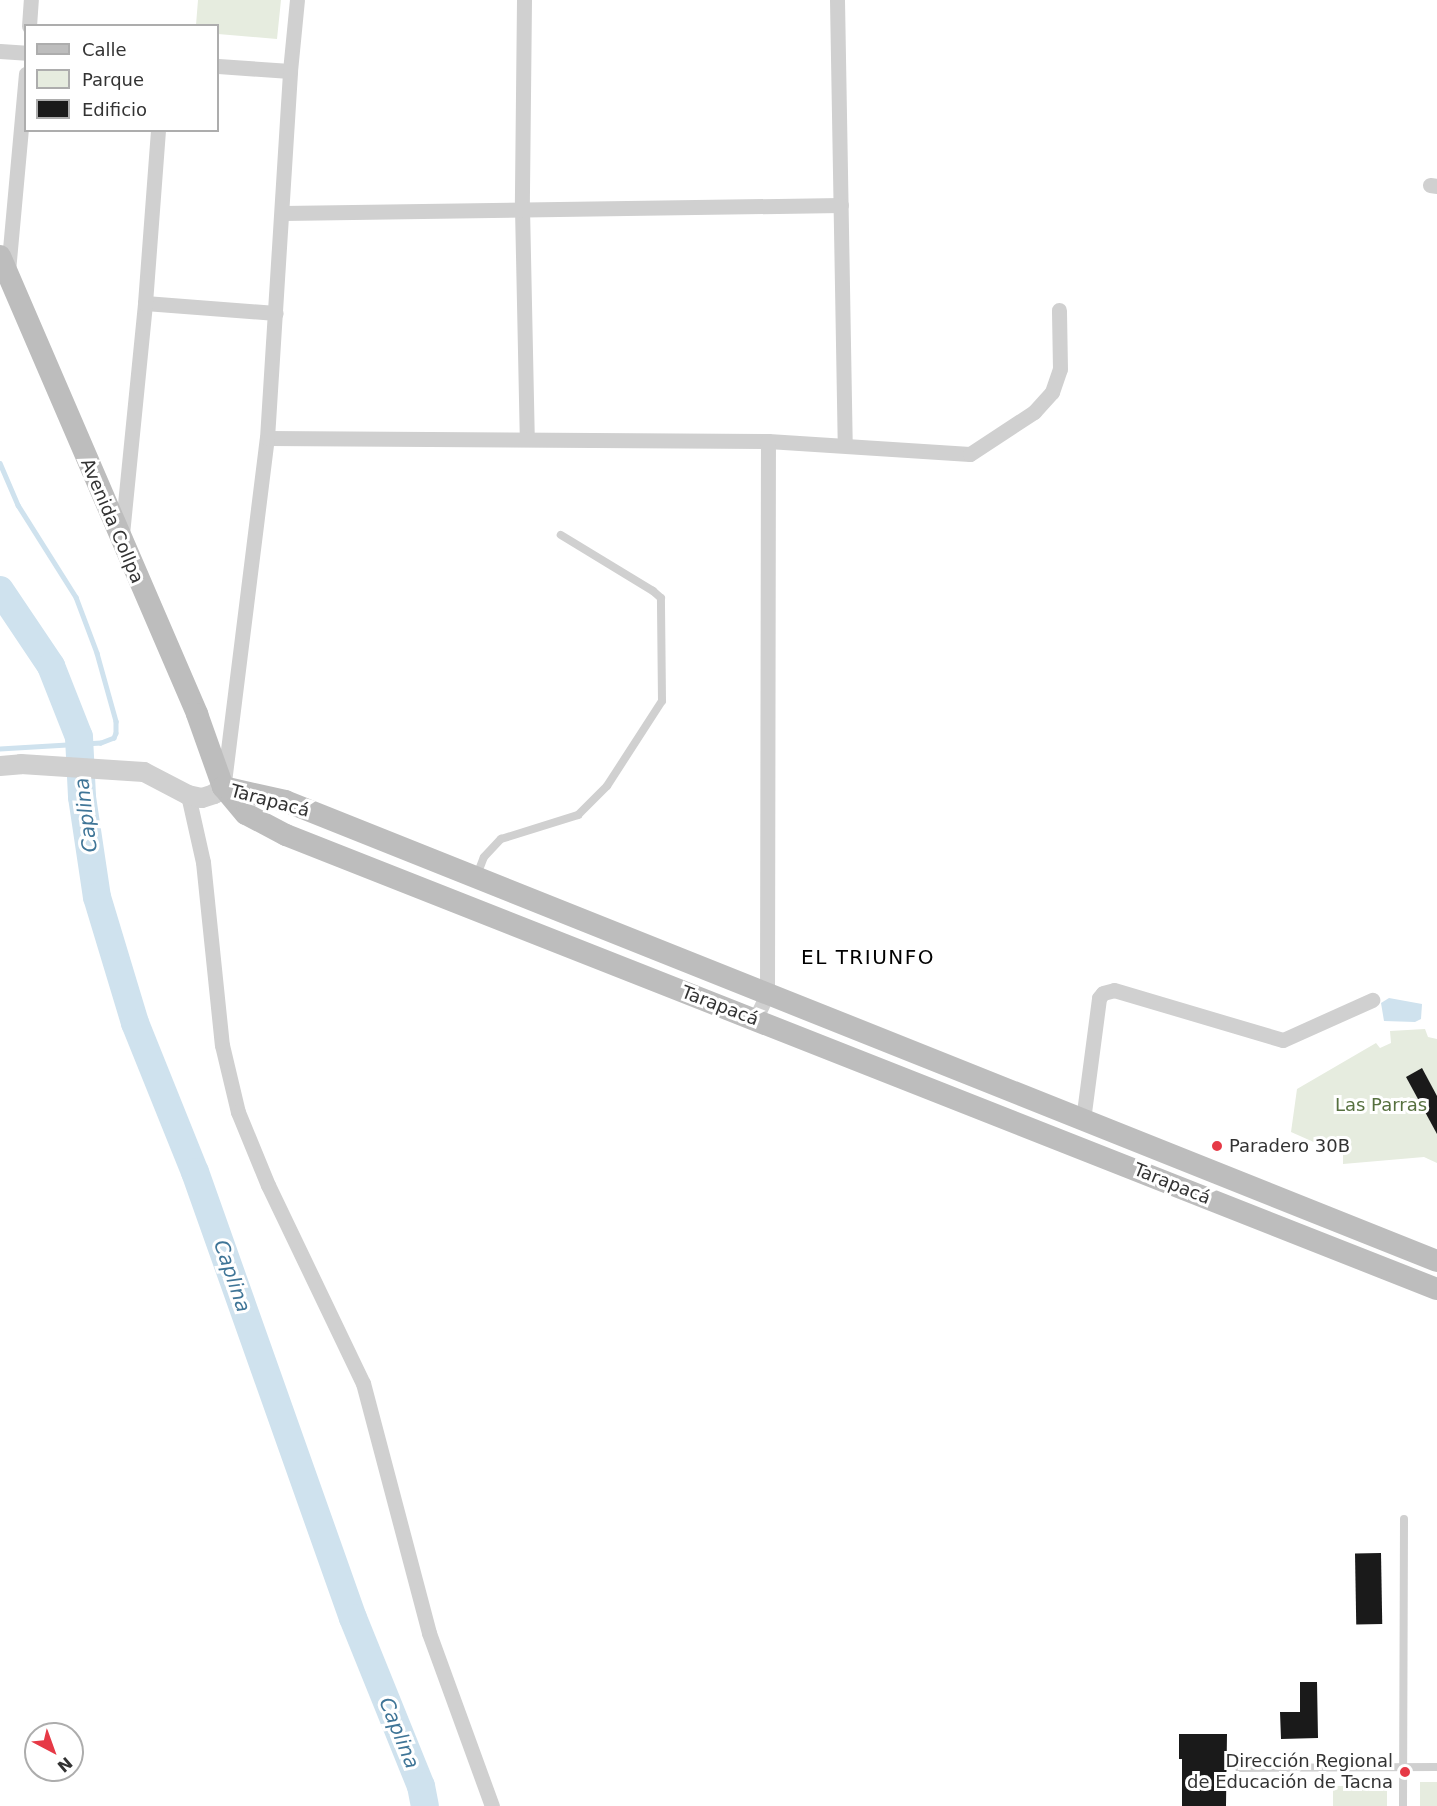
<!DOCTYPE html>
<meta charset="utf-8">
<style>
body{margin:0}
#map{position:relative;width:1437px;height:1806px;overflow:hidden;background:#fff;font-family:"DejaVu Sans",sans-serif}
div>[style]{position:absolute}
.green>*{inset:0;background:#e6ecdf;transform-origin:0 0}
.water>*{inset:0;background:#cfe2ee}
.stream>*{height:4.5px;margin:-2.25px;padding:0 2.25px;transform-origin:2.25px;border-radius:2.25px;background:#cfe2ee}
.river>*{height:28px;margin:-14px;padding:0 14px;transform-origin:14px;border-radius:14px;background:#cfe2ee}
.building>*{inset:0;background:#1a1a1a;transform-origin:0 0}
.service>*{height:8px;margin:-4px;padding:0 4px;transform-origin:4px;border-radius:4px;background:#d0d0d0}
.minor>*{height:15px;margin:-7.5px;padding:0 7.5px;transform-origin:7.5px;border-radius:7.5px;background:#d0d0d0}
.tertiary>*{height:20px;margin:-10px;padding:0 10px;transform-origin:10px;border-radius:10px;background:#d0d0d0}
.secondary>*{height:22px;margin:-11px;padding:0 11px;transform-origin:11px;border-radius:11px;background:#bdbdbd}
.dots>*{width:16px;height:16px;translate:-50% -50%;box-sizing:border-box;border:3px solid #fff;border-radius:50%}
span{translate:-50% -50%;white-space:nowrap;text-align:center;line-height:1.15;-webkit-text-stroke:6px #fff;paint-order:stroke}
.street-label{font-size:18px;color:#333}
.park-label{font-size:18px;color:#56703f}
.poi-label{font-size:18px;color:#333}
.left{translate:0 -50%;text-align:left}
.right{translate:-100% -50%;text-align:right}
.water-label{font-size:20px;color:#3f7597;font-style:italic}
.neighbourhood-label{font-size:20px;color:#000;letter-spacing:1.5px}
.legend{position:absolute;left:24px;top:24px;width:195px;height:108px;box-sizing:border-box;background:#fff;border:2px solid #adadad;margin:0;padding:8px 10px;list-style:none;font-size:18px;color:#333}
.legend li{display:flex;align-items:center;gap:12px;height:30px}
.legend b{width:30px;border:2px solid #adadad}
.north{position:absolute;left:24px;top:1722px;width:60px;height:60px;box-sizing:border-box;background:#fff;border:2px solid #adadad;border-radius:50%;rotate:139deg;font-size:16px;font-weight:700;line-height:24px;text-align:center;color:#333}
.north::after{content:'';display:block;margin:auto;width:21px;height:27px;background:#e63946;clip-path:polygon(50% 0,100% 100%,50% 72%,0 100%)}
</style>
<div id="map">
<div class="green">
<div style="clip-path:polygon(198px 0,281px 0,277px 39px,218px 34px,218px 26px,196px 25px)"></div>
<div style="clip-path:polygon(1425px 1029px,1428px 1037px,1437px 1039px,1437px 1163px,1424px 1157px,1343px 1164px,1343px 1155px,1291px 1132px,1297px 1089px,1376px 1043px,1380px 1048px,1391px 1043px,1390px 1031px)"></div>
<div style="left:1420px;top:1782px;width:17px;height:24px"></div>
<div style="left:1333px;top:1786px;width:54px;height:20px"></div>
</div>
<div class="water">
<div style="clip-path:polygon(1389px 998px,1422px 1004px,1421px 1019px,1415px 1022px,1384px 1021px,1381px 1003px)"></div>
</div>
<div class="stream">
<div style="left:0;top:463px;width:46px;rotate:66.8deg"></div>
<div style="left:18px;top:505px;width:109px;rotate:57.8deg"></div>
<div style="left:76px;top:597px;width:60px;rotate:69.4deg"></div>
<div style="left:97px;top:653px;width:71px;rotate:74.4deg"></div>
<div style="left:116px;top:721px;width:12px;rotate:90deg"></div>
<div style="left:116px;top:733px;width:5px;rotate:112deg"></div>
<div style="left:114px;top:738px;width:14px;rotate:159deg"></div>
<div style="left:101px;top:743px;width:101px;rotate:176.6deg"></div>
</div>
<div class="river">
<div style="left:0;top:590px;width:92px;rotate:56.1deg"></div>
<div style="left:51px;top:666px;width:76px;rotate:68.5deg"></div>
<div style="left:79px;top:737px;width:60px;rotate:87.1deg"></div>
<div style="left:82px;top:797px;width:101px;rotate:81.5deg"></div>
<div style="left:97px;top:897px;width:132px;rotate:73.2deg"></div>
<div style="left:135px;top:1023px;width:161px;rotate:68.1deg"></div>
<div style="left:195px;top:1172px;width:473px;rotate:70.5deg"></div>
<div style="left:353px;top:1618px;width:181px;rotate:68deg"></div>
<div style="left:421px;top:1786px;width:20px;rotate:79deg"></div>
</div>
<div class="building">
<div style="clip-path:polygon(1422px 1068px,1437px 1096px,1437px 1134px,1406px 1077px)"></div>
<div style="left:1381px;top:1553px;width:71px;height:26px;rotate:89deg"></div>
<div style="clip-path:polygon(1300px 1682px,1317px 1682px,1318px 1738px,1281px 1739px,1280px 1712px,1300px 1712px)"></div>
<div style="clip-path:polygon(1179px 1734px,1227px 1734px,1226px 1806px,1182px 1806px,1182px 1759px,1179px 1759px)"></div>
</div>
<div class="service">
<div style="left:477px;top:875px;width:19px;rotate:-69deg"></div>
<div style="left:484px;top:857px;width:25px;rotate:-47deg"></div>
<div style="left:501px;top:839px;width:81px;rotate:-17.3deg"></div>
<div style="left:578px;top:815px;width:41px;rotate:-45deg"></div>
<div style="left:607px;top:786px;width:101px;rotate:-57.1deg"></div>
<div style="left:662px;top:701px;width:103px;rotate:-90.6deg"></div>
<div style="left:661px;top:598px;width:11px;rotate:-139deg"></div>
<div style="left:653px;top:591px;width:108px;rotate:-148.7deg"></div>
<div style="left:1239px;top:1768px;width:198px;rotate:-0.3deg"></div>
<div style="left:1403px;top:1806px;width:287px;rotate:-89.8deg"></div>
</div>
<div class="minor">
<div style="left:524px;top:0;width:208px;rotate:90.6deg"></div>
<div style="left:522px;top:208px;width:231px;rotate:88.8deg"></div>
<div style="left:837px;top:0;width:444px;rotate:89deg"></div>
<div style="left:29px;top:26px;width:26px;rotate:-86deg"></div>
<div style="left:0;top:51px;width:26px;rotate:4deg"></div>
<div style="left:218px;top:66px;width:72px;rotate:4deg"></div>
<div style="left:1430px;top:185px;width:7px;rotate:8deg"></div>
<div style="left:283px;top:213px;width:558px;rotate:-0.82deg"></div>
<div style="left:8px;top:271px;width:198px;rotate:-84.8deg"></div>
<div style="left:145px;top:303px;width:131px;rotate:4.4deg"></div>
<div style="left:267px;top:438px;width:501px;rotate:0.34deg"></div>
<div style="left:768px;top:441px;width:202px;rotate:3.7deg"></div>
<div style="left:970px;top:454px;width:77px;rotate:-33.3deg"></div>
<div style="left:1034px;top:412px;width:27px;rotate:-48deg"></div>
<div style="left:1052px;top:392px;width:24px;rotate:-71deg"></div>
<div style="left:1060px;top:369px;width:59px;rotate:-91deg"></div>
<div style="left:122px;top:534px;width:232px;rotate:-84.3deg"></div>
<div style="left:145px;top:303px;width:173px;rotate:-85.7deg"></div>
<div style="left:224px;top:782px;width:347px;rotate:-82.9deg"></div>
<div style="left:267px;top:438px;width:368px;rotate:-86.4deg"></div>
<div style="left:290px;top:71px;width:71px;rotate:-84.4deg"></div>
<div style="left:188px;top:795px;width:69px;rotate:77.4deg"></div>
<div style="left:203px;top:862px;width:184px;rotate:84.1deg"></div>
<div style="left:222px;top:1045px;width:69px;rotate:76.6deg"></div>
<div style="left:238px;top:1112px;width:79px;rotate:67.7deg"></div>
<div style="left:268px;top:1185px;width:220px;rotate:64.4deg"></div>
<div style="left:363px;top:1383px;width:259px;rotate:75.2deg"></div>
<div style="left:429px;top:1633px;width:184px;rotate:70deg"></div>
<div style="left:755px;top:1020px;width:29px;rotate:-65deg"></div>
<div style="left:767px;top:994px;width:553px;rotate:-89.9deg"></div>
<div style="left:1083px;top:1120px;width:123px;rotate:-82.5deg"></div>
<div style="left:1099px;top:998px;width:6px;rotate:-51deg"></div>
<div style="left:1103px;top:993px;width:11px;rotate:-15deg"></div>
<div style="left:1114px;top:990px;width:176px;rotate:16.5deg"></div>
<div style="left:1283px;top:1040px;width:98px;rotate:-24.2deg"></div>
</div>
<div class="tertiary">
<div style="left:0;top:766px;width:21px;rotate:-5deg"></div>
<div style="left:21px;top:764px;width:123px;rotate:3.7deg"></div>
<div style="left:144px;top:772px;width:50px;rotate:27.6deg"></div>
<div style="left:188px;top:795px;width:14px;rotate:12deg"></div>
<div style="left:202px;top:798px;width:13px;rotate:-18deg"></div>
<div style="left:214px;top:794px;width:11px;rotate:-38deg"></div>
</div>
<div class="secondary">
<div style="left:0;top:256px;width:499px;rotate:66.7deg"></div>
<div style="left:197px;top:714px;width:77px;rotate:70.4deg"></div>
<div style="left:223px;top:787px;width:35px;rotate:50deg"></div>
<div style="left:246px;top:814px;width:45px;rotate:27.7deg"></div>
<div style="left:286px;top:835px;width:1237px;rotate:21.53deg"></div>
<div style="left:223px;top:787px;width:64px;rotate:12.7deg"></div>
<div style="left:285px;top:801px;width:1240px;rotate:21.77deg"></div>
</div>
<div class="dots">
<div style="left:1217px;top:1146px;background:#e63946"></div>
<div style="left:1405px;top:1772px;background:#e63946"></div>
</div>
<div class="street-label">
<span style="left:112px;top:521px;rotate:67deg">Avenida Collpa</span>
<span style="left:270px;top:801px;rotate:15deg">Tarapacá</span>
<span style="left:720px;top:1006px;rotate:21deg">Tarapacá</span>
<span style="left:1172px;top:1184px;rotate:22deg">Tarapacá</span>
</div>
<div class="park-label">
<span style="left:1381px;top:1105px">Las Parras</span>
</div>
<div class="poi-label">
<span class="left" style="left:1229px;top:1146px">Paradero 30B</span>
<span class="right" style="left:1393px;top:1772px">Dirección Regional<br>de Educación de Tacna</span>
</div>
<div class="water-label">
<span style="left:86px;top:815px;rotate:-97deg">Caplina</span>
<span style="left:232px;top:1276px;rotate:71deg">Caplina</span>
<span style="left:399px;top:1733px;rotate:68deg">Caplina</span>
</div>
<div class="neighbourhood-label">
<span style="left:868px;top:957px">EL TRIUNFO</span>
</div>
<ul class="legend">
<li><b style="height:8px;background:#bdbdbd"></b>Calle</li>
<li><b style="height:16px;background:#e6ecdf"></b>Parque</li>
<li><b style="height:16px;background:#1a1a1a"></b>Edificio</li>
</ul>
<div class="north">N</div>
</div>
